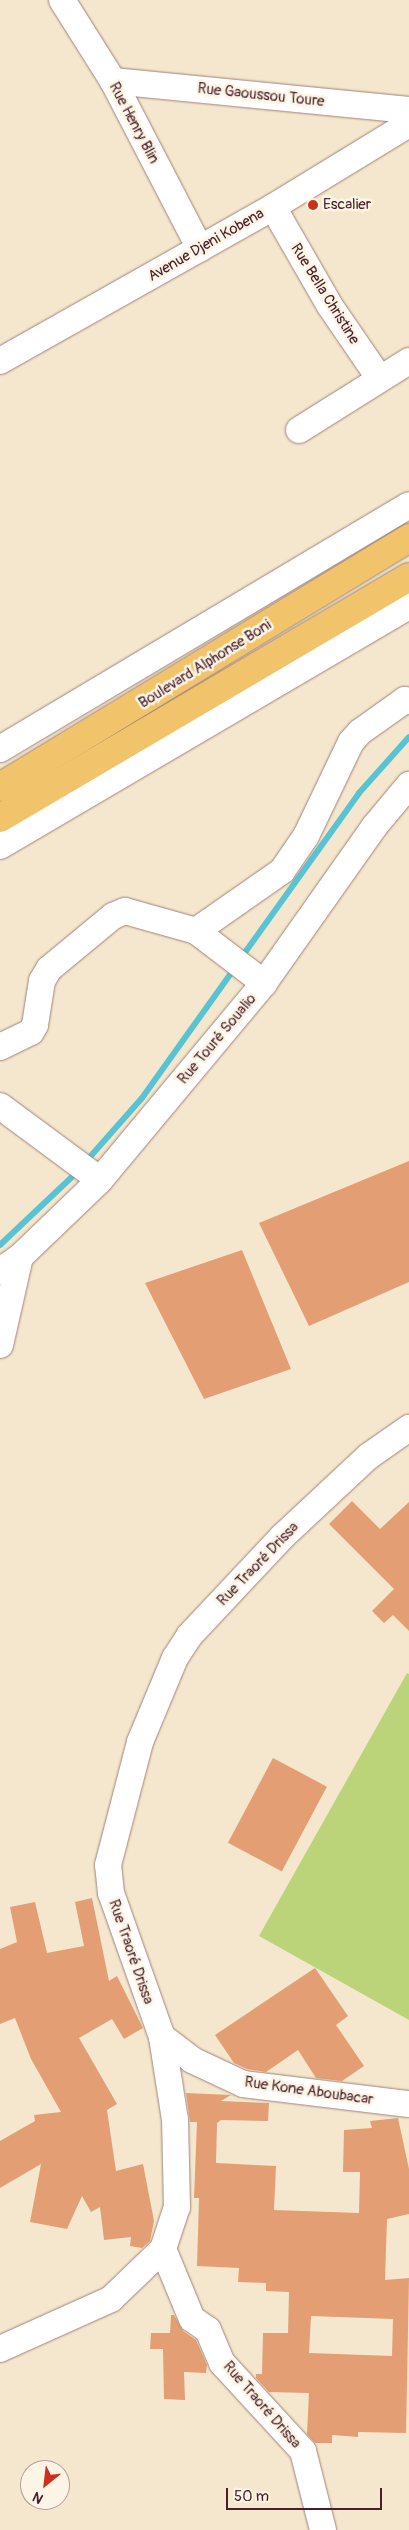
<!DOCTYPE html>
<meta charset="utf-8">
<style>
body{margin:0}
#map{position:relative;width:409px;height:2530px;overflow:hidden;background:#f5e7cd;font-family:Pangolin,sans-serif}
div>[style]{position:absolute}
.green>*{inset:0;background:#bcd479}
.stream>*{height:6px;margin:-3px;padding:0 3px;transform-origin:3px;border-radius:3px;background:#59c3d4}
.building>*{inset:0;background:#e49e73;transform-origin:0 0}
.roads{filter:drop-shadow(0 0 1px #a0837c) drop-shadow(0 0 1px #a0837c)}
.minor>*{height:26px;margin:-13px;padding:0 13px;transform-origin:13px;border-radius:13px;background:#fff}
.major>*{height:28px;margin:-14px;padding:0 14px;transform-origin:14px;border-radius:14px;background:#f1c36a}
.dots>*{width:14px;height:14px;translate:-50% -50%;box-sizing:border-box;border:2px solid #fcf5e5;border-radius:50%}
span{translate:-50% -50%;white-space:nowrap;text-align:center;line-height:1.15;-webkit-text-stroke:5px #fcf5e5;paint-order:stroke}
.street-label{font-size:15px;color:#4a1f2b}
.poi-label{font-size:15px;color:#4a1f2b}
.left{translate:0 -50%;text-align:left}
.north{position:absolute;left:20px;top:2460px;width:50px;height:50px;box-sizing:border-box;background:#fcf5e5;border:1px solid #b59f9b;border-radius:50%;rotate:209deg;font-size:14px;font-weight:700;line-height:20px;text-align:center;color:#4a1f2b}
.north::after{content:'';display:block;margin:auto;width:18px;height:22px;background:#c8321e;clip-path:polygon(50% 0,100% 100%,50% 72%,0 100%)}
.scale{position:absolute;left:226px;top:2488px;width:156px;height:22px;box-sizing:border-box;border:2px solid #4a1f2b;border-top:0;padding-left:6px;font-size:15px;line-height:18px;white-space:nowrap;color:#4a1f2b;-webkit-text-stroke:4px #fcf5e5;paint-order:stroke}
</style>
<div id="map">
<div class="green">
<div style="clip-path:polygon(407px 1673px,409px 1674px,409px 2020px,259px 1936px)"></div>
</div>
<div class="stream">
<div style="left:241px;top:958px;width:203px;rotate:-54.4deg"></div>
<div style="left:359px;top:793px;width:75px;rotate:-48.2deg"></div>
<div style="left:89px;top:1158px;width:80px;rotate:-48.5deg"></div>
<div style="left:142px;top:1098px;width:153px;rotate:-54.5deg"></div>
<div style="left:0;top:1245px;width:100px;rotate:-43.4deg"></div>
</div>
<div class="building">
<div style="clip-path:polygon(409px 1161px,409px 1282px,309px 1326px,259px 1223px)"></div>
<div style="clip-path:polygon(242px 1250px,291px 1369px,204px 1399px,145px 1283px)"></div>
<div style="clip-path:polygon(352px 1501px,380px 1529px,409px 1502px,409px 1631px,393px 1615px,384px 1623px,372px 1611px,394px 1589px,329px 1524px)"></div>
<div style="left:273px;top:1758px;width:61px;height:96px;rotate:28deg"></div>
<div style="clip-path:polygon(92px 1898px,109px 1981px,117px 1976px,143px 2028px,124px 2039px,112px 2019px,79px 2038px,117px 2104px,107px 2110px,116px 2171px,143px 2164px,154px 2221px,150px 2241px,142px 2248px,130px 2246px,131px 2237px,104px 2240px,100px 2207px,91px 2212px,82px 2196px,67px 2229px,30px 2222px,41px 2164px,0 2188px,0 2141px,35px 2121px,34px 2115px,61px 2112px,31px 2059px,15px 2018px,0 2024px,0 1949px,17px 1942px,10px 1907px,35px 1902px,47px 1953px,84px 1946px,75px 1902px)"></div>
<div style="clip-path:polygon(315px 1968px,348px 2016px,336px 2025px,364px 2066px,342px 2081px,316px 2078px,298px 2050px,266px 2072px,247px 2069px,234px 2063px,215px 2035px)"></div>
<div style="clip-path:polygon(evenodd,186px 2093px,231px 2095px,221px 2101px,269px 2103px,268px 2121px,221px 2120px,217px 2123px,216px 2163px,276px 2166px,274px 2210px,359px 2213px,360px 2172px,343px 2172px,344px 2130px,372px 2128px,370px 2121px,398px 2118px,409px 2169px,409px 2214px,387px 2219px,385px 2280px,409px 2278px,406px 2433px,358px 2432px,358px 2437px,332px 2435px,332px 2443px,315px 2443px,307px 2434px,309px 2393px,269px 2392px,256px 2378px,256px 2374px,262px 2374px,263px 2333px,288px 2333px,289px 2292px,266px 2291px,266px 2283px,238px 2282px,239px 2268px,197px 2266px,199px 2198px,194px 2198px,197px 2122px,190px 2122px,186px 2093px,311px 2316px,393px 2319px,392px 2356px,309px 2353px,311px 2316px)"></div>
<div style="clip-path:polygon(171px 2315px,174px 2315px,183px 2331px,196px 2340px,207px 2365px,206px 2373px,184px 2372px,185px 2400px,164px 2399px,163px 2349px,150px 2349px,151px 2333px,170px 2333px)"></div>
</div>
<div class="roads">
<div class="minor">
<div style="left:62px;top:0;width:96px;rotate:57.8deg"></div>
<div style="left:113px;top:81px;width:189px;rotate:62.6deg"></div>
<div style="left:113px;top:81px;width:297px;rotate:5.6deg"></div>
<div style="left:273px;top:207px;width:114px;rotate:60.1deg"></div>
<div style="left:330px;top:306px;width:88px;rotate:55.6deg"></div>
<div style="left:0;top:361px;width:313px;rotate:-29.4deg"></div>
<div style="left:273px;top:207px;width:159px;rotate:-31.4deg"></div>
<div style="left:299px;top:430px;width:130px;rotate:-32.1deg"></div>
<div style="left:0;top:749px;width:476px;rotate:-30.8deg"></div>
<div style="left:0;top:846px;width:474px;rotate:-30.4deg"></div>
<div style="left:196px;top:931px;width:105px;rotate:-34.9deg"></div>
<div style="left:282px;top:871px;width:42px;rotate:-55.6deg"></div>
<div style="left:306px;top:836px;width:104px;rotate:-64.4deg"></div>
<div style="left:351px;top:742px;width:13px;rotate:-48deg"></div>
<div style="left:360px;top:732px;width:55px;rotate:-35.4deg"></div>
<div style="left:405px;top:700px;width:4px;rotate:14deg"></div>
<div style="left:0;top:1047px;width:34px;rotate:-26deg"></div>
<div style="left:31px;top:1032px;width:8px;rotate:-60deg"></div>
<div style="left:35px;top:1025px;width:45px;rotate:-81deg"></div>
<div style="left:42px;top:981px;width:14px;rotate:-60deg"></div>
<div style="left:49px;top:969px;width:83px;rotate:-39.6deg"></div>
<div style="left:113px;top:916px;width:13px;rotate:-23deg"></div>
<div style="left:125px;top:911px;width:74px;rotate:15.7deg"></div>
<div style="left:196px;top:931px;width:86px;rotate:37.4deg"></div>
<div style="left:0;top:1106px;width:124px;rotate:36.5deg"></div>
<div style="left:0;top:1271px;width:24px;rotate:-35deg"></div>
<div style="left:20px;top:1257px;width:111px;rotate:-43.9deg"></div>
<div style="left:100px;top:1180px;width:256px;rotate:-50.2deg"></div>
<div style="left:264px;top:983px;width:191px;rotate:-54.8deg"></div>
<div style="left:374px;top:827px;width:55px;rotate:-50.2deg"></div>
<div style="left:0;top:1345px;width:90px;rotate:-77.2deg"></div>
<div style="left:162px;top:2037px;width:38px;rotate:37deg"></div>
<div style="left:192px;top:2060px;width:56px;rotate:25.2deg"></div>
<div style="left:243px;top:2084px;width:167px;rotate:6.9deg"></div>
<div style="left:0;top:2349px;width:122px;rotate:-24.2deg"></div>
<div style="left:111px;top:2299px;width:72px;rotate:-43.9deg"></div>
<div style="left:323px;top:2530px;width:81px;rotate:-104.2deg"></div>
<div style="left:303px;top:2451px;width:120px;rotate:-132.6deg"></div>
<div style="left:222px;top:2363px;width:36px;rotate:-113deg"></div>
<div style="left:208px;top:2330px;width:19px;rotate:-145deg"></div>
<div style="left:192px;top:2319px;width:76px;rotate:-112.5deg"></div>
<div style="left:163px;top:2249px;width:44px;rotate:-71.6deg"></div>
<div style="left:177px;top:2207px;width:87px;rotate:-91.3deg"></div>
<div style="left:175px;top:2120px;width:84px;rotate:-98.9deg"></div>
<div style="left:162px;top:2037px;width:153px;rotate:-109.5deg"></div>
<div style="left:111px;top:1893px;width:28px;rotate:-96deg"></div>
<div style="left:108px;top:1865px;width:127px;rotate:-75.4deg"></div>
<div style="left:140px;top:1742px;width:91px;rotate:-67.4deg"></div>
<div style="left:175px;top:1658px;width:27px;rotate:-57deg"></div>
<div style="left:190px;top:1635px;width:134px;rotate:-46.8deg"></div>
<div style="left:282px;top:1537px;width:119px;rotate:-43deg"></div>
<div style="left:369px;top:1456px;width:49px;rotate:-35deg"></div>
</div>
<div class="major">
<div style="left:0;top:787px;width:479px;rotate:-31.3deg"></div>
<div style="left:0;top:818px;width:475px;rotate:-30.5deg"></div>
</div>
</div>
<div class="dots">
<div style="left:313px;top:205px;background:#c8321e"></div>
</div>
<div class="street-label">
<span style="left:261px;top:95px;rotate:6deg">Rue Gaoussou Toure</span>
<span style="left:134px;top:123px;rotate:62deg">Rue Henry Blin</span>
<span style="left:206px;top:245px;rotate:-30deg">Avenue Djeni Kobena</span>
<span style="left:325px;top:294px;rotate:58deg">Rue Bella Christine</span>
<span style="left:205px;top:664px;rotate:-32deg">Boulevard Alphonse Boni</span>
<span style="left:217px;top:1039px;rotate:-50deg">Rue Touré Soualio</span>
<span style="left:258px;top:1564px;rotate:-46deg">Rue Traoré Drissa</span>
<span style="left:131px;top:1952px;rotate:71deg">Rue Traoré Drissa</span>
<span style="left:309px;top:2091px;rotate:8deg">Rue Kone Aboubacar</span>
<span style="left:262px;top:2405px;rotate:49deg">Rue Traoré Drissa</span>
</div>
<div class="poi-label">
<span class="left" style="left:323px;top:205px">Escalier</span>
</div>
<div class="north">N</div>
<div class="scale">50 m</div>
</div>
